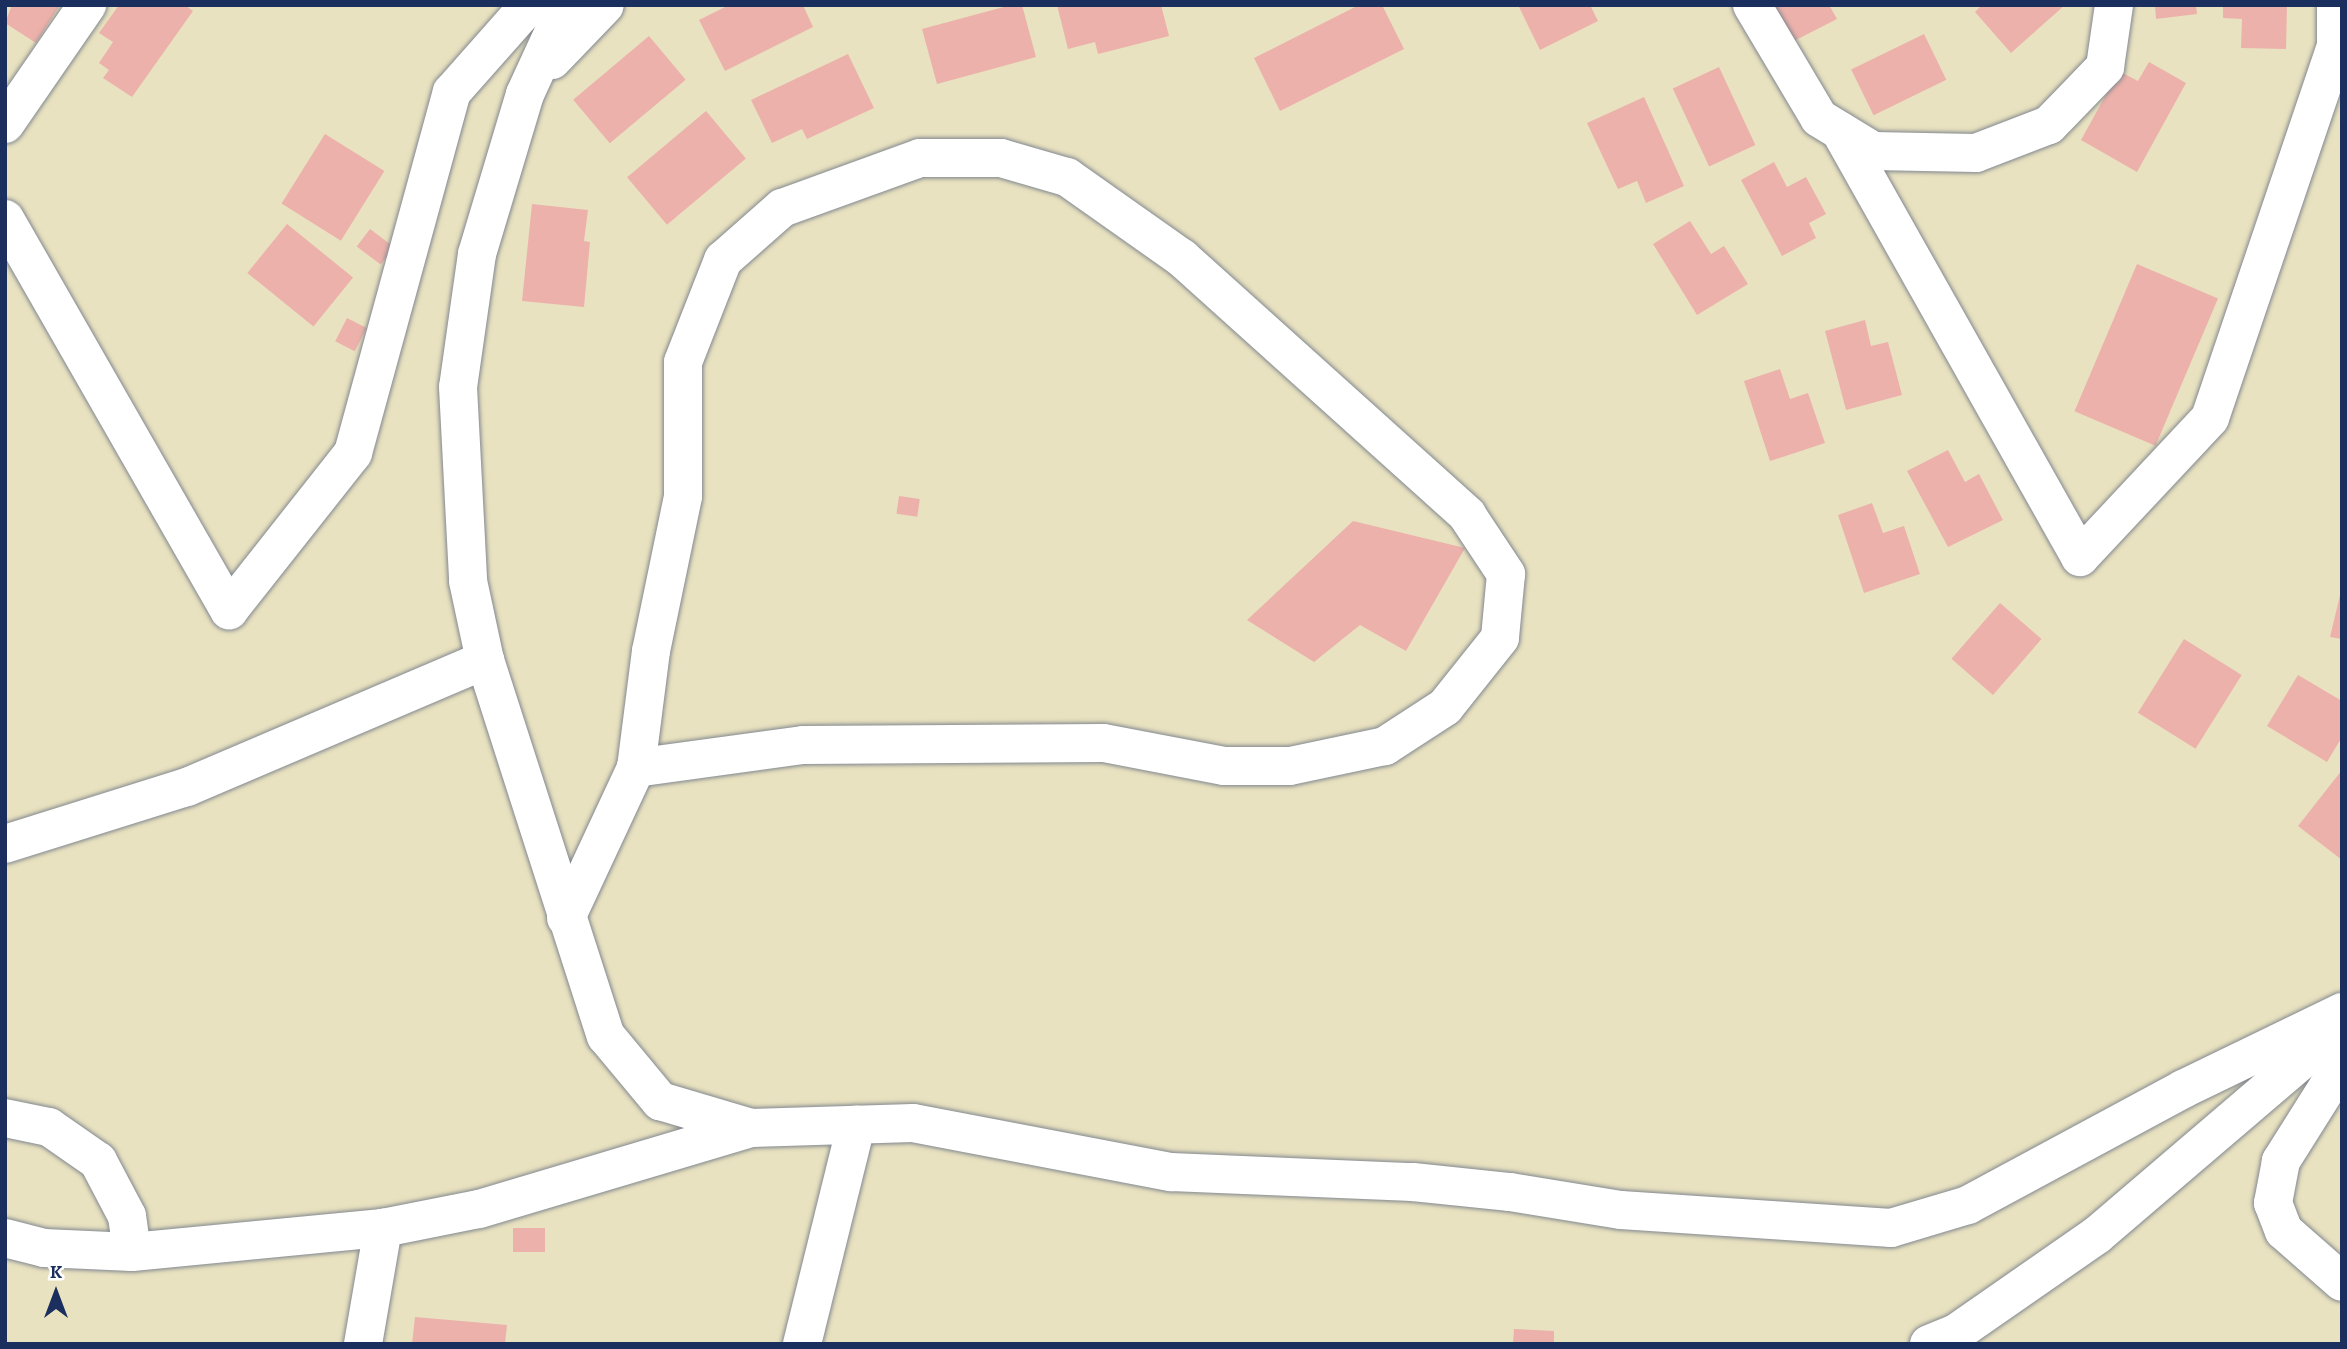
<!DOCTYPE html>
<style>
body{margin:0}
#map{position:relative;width:2347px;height:1349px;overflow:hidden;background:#e9e2c0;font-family:Alegreya,serif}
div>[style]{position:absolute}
.building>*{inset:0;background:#ecb1ab;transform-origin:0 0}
.roads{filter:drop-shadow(0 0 2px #82888f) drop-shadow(0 0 2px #82888f)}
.minor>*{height:38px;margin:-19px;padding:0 19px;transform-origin:19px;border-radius:19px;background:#fff}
span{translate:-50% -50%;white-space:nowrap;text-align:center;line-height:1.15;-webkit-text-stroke:5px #fff;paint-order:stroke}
.frame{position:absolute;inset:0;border:7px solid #1b2f5e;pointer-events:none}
.north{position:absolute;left:21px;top:1258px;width:70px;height:70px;-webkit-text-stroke:5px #fff;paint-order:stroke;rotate:0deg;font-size:19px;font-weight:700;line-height:28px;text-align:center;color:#1b2f5e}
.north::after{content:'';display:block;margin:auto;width:24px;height:32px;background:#1b2f5e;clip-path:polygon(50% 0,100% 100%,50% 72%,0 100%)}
</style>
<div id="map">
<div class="building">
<div style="clip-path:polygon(12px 5px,60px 5px,36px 43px,5px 23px)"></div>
<div style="clip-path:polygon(119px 5px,185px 5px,193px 11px,132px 97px,103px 78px,109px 70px,99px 63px,113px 42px,99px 33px)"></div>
<div style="clip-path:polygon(729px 5px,803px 5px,813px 27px,725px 71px,699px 20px)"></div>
<div style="clip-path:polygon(1011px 5px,1022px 5px,1036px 57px,937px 84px,922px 29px)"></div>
<div style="clip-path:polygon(1057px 5px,1161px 5px,1169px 36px,1098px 54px,1095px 42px,1068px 49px)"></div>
<div style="clip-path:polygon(1359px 5px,1382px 5px,1404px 49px,1280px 111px,1254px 58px)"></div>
<div style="clip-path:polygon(1518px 5px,1590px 5px,1598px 21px,1540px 50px)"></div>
<div style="clip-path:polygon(1766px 5px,1829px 5px,1837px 19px,1786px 45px)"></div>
<div style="clip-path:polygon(1982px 5px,2065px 5px,2011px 53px,1975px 12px)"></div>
<div style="clip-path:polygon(2155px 5px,2196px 5px,2197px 14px,2156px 19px)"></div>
<div style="clip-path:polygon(2223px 5px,2287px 5px,2286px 49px,2241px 48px,2242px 19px,2223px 18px)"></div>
<div style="left:1924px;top:34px;width:51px;height:81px;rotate:64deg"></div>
<div style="left:649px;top:36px;width:57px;height:99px;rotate:50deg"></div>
<div style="clip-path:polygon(848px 54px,874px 108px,807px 139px,802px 129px,772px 143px,751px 100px)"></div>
<div style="clip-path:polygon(2149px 62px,2186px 83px,2137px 172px,2081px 140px,2119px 71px,2138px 81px)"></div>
<div style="left:1719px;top:67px;width:86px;height:51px;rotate:65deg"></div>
<div style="clip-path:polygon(1644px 97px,1684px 186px,1646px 203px,1637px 181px,1618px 189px,1587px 123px)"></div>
<div style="left:706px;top:111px;width:62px;height:103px;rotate:50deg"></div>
<div style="left:325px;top:134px;width:70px;height:82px;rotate:32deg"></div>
<div style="clip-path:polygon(1774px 162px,1787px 187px,1806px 177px,1826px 214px,1809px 223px,1816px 238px,1782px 256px,1741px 180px)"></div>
<div style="clip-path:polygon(532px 204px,588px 210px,584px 241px,590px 242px,584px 307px,522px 301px)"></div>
<div style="clip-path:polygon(1690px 221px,1711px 254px,1724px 246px,1748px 284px,1697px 315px,1653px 244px)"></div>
<div style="left:287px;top:224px;width:85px;height:63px;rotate:39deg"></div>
<div style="left:370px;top:229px;width:30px;height:22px;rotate:37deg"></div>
<div style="left:2137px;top:264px;width:88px;height:160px;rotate:23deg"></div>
<div style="left:347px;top:318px;width:22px;height:26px;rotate:27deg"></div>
<div style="clip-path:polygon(1865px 320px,1871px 346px,1888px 342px,1902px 395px,1846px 410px,1825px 331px)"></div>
<div style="clip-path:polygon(1780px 369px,1790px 399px,1808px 393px,1825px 443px,1770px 461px,1744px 381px)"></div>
<div style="clip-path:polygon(1948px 450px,1965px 482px,1979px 474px,2003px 520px,1948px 547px,1907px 471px)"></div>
<div style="left:899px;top:496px;width:21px;height:18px;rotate:8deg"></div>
<div style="clip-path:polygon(1872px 503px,1883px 533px,1904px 526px,1920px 574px,1864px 593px,1838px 515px)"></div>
<div style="clip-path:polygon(1353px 521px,1465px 548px,1406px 651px,1360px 625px,1314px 662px,1247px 620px)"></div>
<div style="clip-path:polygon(2341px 591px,2342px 591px,2342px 639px,2330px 637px)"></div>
<div style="left:2000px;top:603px;width:55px;height:74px;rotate:41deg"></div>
<div style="left:2184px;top:639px;width:68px;height:87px;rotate:32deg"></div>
<div style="clip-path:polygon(2298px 675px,2342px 701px,2342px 737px,2327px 762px,2267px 726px)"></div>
<div style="clip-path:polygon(2342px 770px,2342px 860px,2298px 826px)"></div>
<div style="left:545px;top:1228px;width:24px;height:32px;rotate:90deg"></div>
<div style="clip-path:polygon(415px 1317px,507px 1325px,505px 1344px,412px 1344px)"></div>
<div style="clip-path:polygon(1514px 1329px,1554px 1331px,1554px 1344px,1513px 1344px)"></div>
</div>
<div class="roads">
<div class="minor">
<div style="left:566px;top:5px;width:98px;rotate:114.7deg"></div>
<div style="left:525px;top:94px;width:167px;rotate:106.7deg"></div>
<div style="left:477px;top:254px;width:134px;rotate:98.1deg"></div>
<div style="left:458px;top:387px;width:194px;rotate:87deg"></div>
<div style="left:468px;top:581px;width:81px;rotate:77.9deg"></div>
<div style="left:485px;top:660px;width:395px;rotate:72.2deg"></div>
<div style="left:606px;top:1036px;width:85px;rotate:50.3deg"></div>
<div style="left:660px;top:1101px;width:95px;rotate:16.5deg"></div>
<div style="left:1752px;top:5px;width:131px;rotate:59.3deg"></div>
<div style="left:1819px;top:118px;width:63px;rotate:31.4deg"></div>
<div style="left:1873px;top:151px;width:103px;rotate:1.1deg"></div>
<div style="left:1976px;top:153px;width:78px;rotate:-21deg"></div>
<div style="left:2049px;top:125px;width:81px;rotate:-46deg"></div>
<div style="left:2105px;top:67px;width:63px;rotate:-81.7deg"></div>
<div style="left:552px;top:60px;width:76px;rotate:-46.1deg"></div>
<div style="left:5px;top:124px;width:145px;rotate:-55.4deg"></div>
<div style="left:1840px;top:131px;width:489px;rotate:60.6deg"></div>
<div style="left:2080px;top:557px;width:190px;rotate:-46.9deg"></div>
<div style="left:2210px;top:418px;width:393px;rotate:-71.3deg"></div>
<div style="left:2336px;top:46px;width:41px;rotate:-90deg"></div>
<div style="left:5px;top:219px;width:451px;rotate:60.2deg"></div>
<div style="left:229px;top:610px;width:200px;rotate:-51.7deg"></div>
<div style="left:353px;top:453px;width:374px;rotate:-74.7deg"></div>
<div style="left:452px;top:92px;width:116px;rotate:-48.5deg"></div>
<div style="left:5px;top:844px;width:191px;rotate:-17.4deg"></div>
<div style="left:187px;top:787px;width:324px;rotate:-23.1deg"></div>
<div style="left:566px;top:918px;width:166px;rotate:-65deg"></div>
<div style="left:636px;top:768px;width:118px;rotate:-82.7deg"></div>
<div style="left:651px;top:651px;width:158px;rotate:-78.3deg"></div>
<div style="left:683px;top:496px;width:134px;rotate:-90deg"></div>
<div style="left:683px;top:362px;width:110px;rotate:-68.6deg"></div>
<div style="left:723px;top:260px;width:79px;rotate:-41.4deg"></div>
<div style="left:782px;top:208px;width:147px;rotate:-19.9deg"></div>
<div style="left:920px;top:158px;width:81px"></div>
<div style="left:1001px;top:158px;width:69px;rotate:16.1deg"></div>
<div style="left:1067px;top:177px;width:141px;rotate:35.2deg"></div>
<div style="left:1182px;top:258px;width:384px;rotate:42deg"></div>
<div style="left:1467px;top:515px;width:71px;rotate:56.5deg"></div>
<div style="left:1506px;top:574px;width:64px;rotate:95.4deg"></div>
<div style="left:1500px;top:638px;width:88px;rotate:128.6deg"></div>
<div style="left:1445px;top:707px;width:72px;rotate:147deg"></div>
<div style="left:1385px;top:746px;width:97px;rotate:168.1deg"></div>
<div style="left:1290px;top:766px;width:66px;rotate:180deg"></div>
<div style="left:1224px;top:766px;width:123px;rotate:-169.2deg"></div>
<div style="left:1103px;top:743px;width:300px;rotate:179.6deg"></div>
<div style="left:803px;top:745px;width:169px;rotate:172.2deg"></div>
<div style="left:2342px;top:1064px;width:115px;rotate:122.2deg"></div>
<div style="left:2281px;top:1161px;width:43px;rotate:100.8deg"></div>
<div style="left:2273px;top:1203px;width:30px;rotate:69deg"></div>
<div style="left:2284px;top:1231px;width:77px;rotate:41.3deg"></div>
<div style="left:5px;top:1118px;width:45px;rotate:11.6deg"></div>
<div style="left:49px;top:1127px;width:60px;rotate:34.8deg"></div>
<div style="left:98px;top:1161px;width:62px;rotate:62.2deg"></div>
<div style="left:127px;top:1216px;width:36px;rotate:82deg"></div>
<div style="left:5px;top:1238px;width:40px;rotate:14.4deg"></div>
<div style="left:44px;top:1248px;width:88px;rotate:2.6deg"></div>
<div style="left:132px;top:1252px;width:252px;rotate:-5.5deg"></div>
<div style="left:383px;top:1228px;width:98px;rotate:-11.2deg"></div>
<div style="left:479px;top:1209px;width:284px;rotate:-16.6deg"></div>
<div style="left:751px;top:1128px;width:162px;rotate:-1.8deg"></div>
<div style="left:913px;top:1123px;width:263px;rotate:10.8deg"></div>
<div style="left:1171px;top:1172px;width:242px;rotate:2.4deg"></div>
<div style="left:1413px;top:1182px;width:98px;rotate:5.9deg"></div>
<div style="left:1510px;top:1192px;width:112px;rotate:9.2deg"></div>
<div style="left:1621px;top:1210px;width:271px;rotate:3.8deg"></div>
<div style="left:1891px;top:1228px;width:80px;rotate:-16.6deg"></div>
<div style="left:1968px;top:1205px;width:244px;rotate:-28.3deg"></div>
<div style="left:2183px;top:1089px;width:177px;rotate:-25.8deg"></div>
<div style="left:363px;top:1344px;width:118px;rotate:-80.2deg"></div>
<div style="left:802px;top:1344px;width:226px;rotate:-76.1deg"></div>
<div style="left:1929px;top:1344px;width:29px;rotate:-22deg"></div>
<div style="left:1956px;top:1333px;width:172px;rotate:-34.8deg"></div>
<div style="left:2097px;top:1235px;width:308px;rotate:-40.5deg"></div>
</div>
</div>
<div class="frame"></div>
<div class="north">K</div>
</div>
